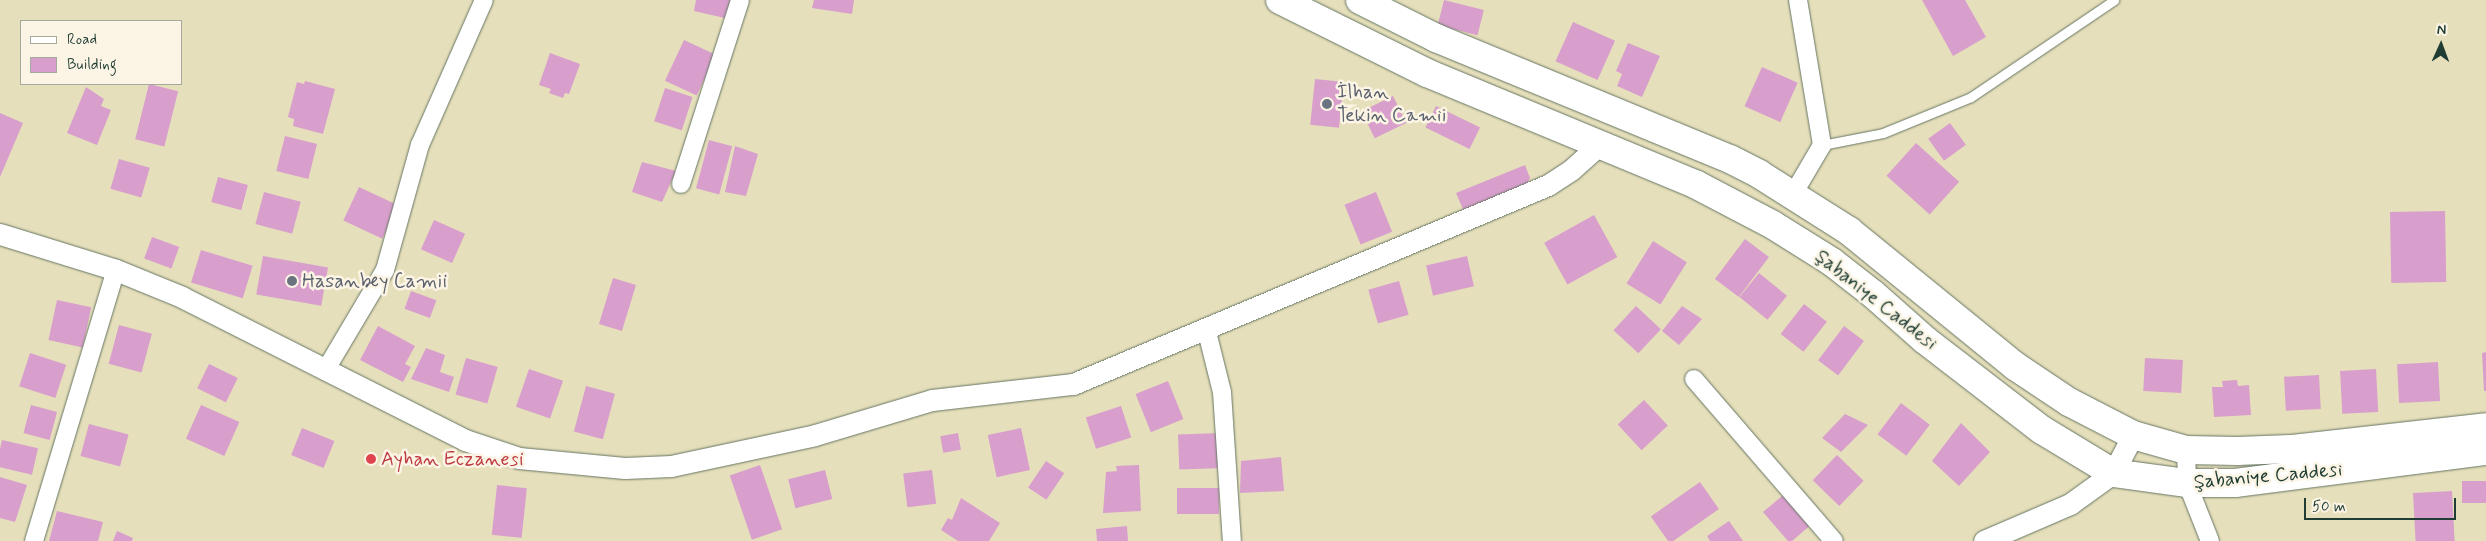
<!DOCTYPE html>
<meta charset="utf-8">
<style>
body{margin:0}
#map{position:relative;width:2486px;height:541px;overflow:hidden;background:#e6dfbb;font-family:Mynerve,sans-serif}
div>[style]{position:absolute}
.building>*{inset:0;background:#d89fcc;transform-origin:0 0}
.roads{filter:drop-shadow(0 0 1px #657663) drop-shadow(0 0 1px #657663)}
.service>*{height:9px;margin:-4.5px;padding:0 4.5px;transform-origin:4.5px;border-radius:4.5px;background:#fff}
.minor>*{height:18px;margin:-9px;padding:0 9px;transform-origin:9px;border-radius:9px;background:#fff}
.tertiary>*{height:21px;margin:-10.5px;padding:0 10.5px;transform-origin:10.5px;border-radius:10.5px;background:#fff}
.trunk>*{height:28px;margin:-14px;padding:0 14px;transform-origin:14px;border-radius:14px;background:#fff}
.dots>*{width:14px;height:14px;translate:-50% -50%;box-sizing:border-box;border:2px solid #fcf5e5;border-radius:50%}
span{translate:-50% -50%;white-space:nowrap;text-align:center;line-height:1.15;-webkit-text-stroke:5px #fcf5e5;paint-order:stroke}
.worship-label{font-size:20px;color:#5b616d}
.left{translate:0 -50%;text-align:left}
.street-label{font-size:20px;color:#1f3d34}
.health-label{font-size:20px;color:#be3a42}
.legend{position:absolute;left:20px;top:20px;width:162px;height:65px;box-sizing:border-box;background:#fcf5e5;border:1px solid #a4ab9e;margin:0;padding:6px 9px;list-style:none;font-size:15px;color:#1f3d34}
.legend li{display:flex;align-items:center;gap:10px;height:25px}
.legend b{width:25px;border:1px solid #a4ab9e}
.north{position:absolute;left:2416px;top:20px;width:50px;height:50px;-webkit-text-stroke:4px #fcf5e5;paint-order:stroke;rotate:2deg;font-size:14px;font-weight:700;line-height:20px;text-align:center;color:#1f3d34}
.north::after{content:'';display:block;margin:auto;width:18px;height:22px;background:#1f3d34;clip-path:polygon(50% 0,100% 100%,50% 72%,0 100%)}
.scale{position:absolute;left:2304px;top:498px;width:152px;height:22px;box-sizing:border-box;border:2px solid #1f3d34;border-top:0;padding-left:6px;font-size:15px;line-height:18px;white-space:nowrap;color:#1f3d34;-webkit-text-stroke:4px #fcf5e5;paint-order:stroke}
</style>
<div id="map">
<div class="building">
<div style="clip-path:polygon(696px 0,733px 0,729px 19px,694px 11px)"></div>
<div style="clip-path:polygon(814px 0,854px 0,852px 14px,812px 8px)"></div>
<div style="left:1444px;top:0;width:41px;height:26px;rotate:14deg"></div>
<div style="clip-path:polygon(1922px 0,1965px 0,1986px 37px,1953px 56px)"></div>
<div style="left:1573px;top:22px;width:46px;height:43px;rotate:24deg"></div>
<div style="left:684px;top:40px;width:35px;height:45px;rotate:25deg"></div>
<div style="clip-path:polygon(1628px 43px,1660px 56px,1642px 97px,1617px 86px,1622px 74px,1616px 71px)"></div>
<div style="clip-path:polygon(550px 53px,580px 64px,569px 94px,565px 93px,563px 98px,549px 93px,551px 89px,539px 85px)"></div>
<div style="left:1762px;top:67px;width:39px;height:43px;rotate:24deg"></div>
<div style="left:1315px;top:79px;width:29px;height:46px;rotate:6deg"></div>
<div style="clip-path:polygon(305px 81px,335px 89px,323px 134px,293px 126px,294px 119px,288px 117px,297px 82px,304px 84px)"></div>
<div style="left:149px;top:84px;width:30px;height:57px;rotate:14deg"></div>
<div style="clip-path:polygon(86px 87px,104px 99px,101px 106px,111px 110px,97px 145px,67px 133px)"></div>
<div style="left:665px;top:88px;width:29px;height:35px;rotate:18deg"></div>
<div style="left:1393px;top:96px;width:30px;height:35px;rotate:64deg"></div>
<div style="left:1436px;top:106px;width:49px;height:24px;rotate:26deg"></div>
<div style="clip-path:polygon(0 113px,23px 123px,0 177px)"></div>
<div style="left:1950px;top:123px;width:27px;height:27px;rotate:54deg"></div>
<div style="left:285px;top:136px;width:33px;height:36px;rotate:14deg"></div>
<div style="left:709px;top:140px;width:24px;height:50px;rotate:15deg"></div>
<div style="left:1916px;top:143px;width:58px;height:44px;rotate:42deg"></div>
<div style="clip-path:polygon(735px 146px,758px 154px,746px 196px,725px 192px)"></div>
<div style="left:119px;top:159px;width:32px;height:31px;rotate:16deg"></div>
<div style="clip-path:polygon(642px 162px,676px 171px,662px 202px,632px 192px)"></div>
<div style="clip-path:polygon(1525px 165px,1530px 178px,1523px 190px,1465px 214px,1456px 193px)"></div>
<div style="left:218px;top:177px;width:31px;height:26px;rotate:15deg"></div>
<div style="left:359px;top:187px;width:43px;height:37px;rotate:25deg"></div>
<div style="left:264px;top:192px;width:38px;height:33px;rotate:15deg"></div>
<div style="left:1376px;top:192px;width:43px;height:34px;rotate:68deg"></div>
<div style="left:2445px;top:211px;width:71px;height:55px;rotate:89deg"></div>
<div style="left:1594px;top:215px;width:48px;height:57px;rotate:61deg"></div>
<div style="left:434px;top:220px;width:34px;height:32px;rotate:24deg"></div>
<div style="left:152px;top:237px;width:29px;height:23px;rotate:20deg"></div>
<div style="left:1745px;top:239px;width:30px;height:50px;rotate:37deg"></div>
<div style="left:1653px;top:241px;width:40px;height:50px;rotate:32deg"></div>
<div style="left:201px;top:250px;width:54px;height:34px;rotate:17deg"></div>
<div style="left:263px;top:256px;width:66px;height:39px;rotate:10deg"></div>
<div style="left:1467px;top:256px;width:31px;height:42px;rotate:77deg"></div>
<div style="left:1759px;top:273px;width:36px;height:31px;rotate:39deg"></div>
<div style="left:613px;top:278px;width:24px;height:48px;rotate:17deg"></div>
<div style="left:1399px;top:281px;width:35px;height:32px;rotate:74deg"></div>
<div style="left:411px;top:291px;width:27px;height:19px;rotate:20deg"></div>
<div style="left:57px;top:300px;width:35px;height:41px;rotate:12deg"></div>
<div style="left:1804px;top:304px;width:29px;height:38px;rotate:38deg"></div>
<div style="left:1636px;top:306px;width:34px;height:33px;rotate:43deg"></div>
<div style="clip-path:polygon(1682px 306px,1702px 319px,1679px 345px,1662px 331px)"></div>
<div style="left:119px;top:325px;width:34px;height:40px;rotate:15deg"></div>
<div style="clip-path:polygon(378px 326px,415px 346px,405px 364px,411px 367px,403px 382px,360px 360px)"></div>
<div style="left:1844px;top:326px;width:25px;height:43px;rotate:37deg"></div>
<div style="clip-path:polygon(426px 348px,445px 355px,440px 372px,454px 377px,449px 392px,411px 379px)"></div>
<div style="clip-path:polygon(2486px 352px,2486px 391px,2484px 391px,2482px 353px)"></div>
<div style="left:30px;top:353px;width:38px;height:35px;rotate:18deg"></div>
<div style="left:466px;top:358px;width:33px;height:38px;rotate:16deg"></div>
<div style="left:2145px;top:358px;width:38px;height:33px;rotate:3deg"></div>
<div style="left:2438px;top:362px;width:39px;height:41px;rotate:87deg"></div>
<div style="left:209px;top:364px;width:32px;height:27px;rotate:26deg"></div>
<div style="left:529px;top:369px;width:36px;height:40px;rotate:19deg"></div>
<div style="left:2376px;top:369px;width:43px;height:36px;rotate:87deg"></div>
<div style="left:2319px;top:375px;width:34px;height:35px;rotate:87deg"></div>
<div style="clip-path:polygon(2237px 380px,2238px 386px,2249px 385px,2251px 415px,2214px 417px,2212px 387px,2223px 387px,2222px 381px)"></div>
<div style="left:1168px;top:381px;width:41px;height:35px;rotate:68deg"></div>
<div style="left:586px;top:386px;width:30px;height:47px;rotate:15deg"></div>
<div style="left:1644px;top:400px;width:35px;height:36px;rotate:47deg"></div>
<div style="left:1901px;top:403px;width:36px;height:39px;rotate:37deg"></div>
<div style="left:31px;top:405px;width:27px;height:29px;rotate:15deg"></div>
<div style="left:201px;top:405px;width:42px;height:37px;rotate:24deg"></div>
<div style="left:1121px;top:406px;width:33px;height:37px;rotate:72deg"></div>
<div style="clip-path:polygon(1845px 414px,1868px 425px,1841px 452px,1822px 438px)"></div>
<div style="clip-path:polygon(1961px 423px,1990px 452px,1959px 486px,1932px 461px)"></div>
<div style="left:89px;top:424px;width:41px;height:33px;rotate:15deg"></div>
<div style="left:302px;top:428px;width:35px;height:29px;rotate:22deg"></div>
<div style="left:1021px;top:428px;width:43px;height:34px;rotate:78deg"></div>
<div style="left:958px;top:433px;width:17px;height:18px;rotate:80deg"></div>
<div style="left:1221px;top:433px;width:35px;height:43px;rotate:88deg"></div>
<div style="left:2px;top:440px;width:37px;height:27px;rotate:13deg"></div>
<div style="left:1837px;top:455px;width:37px;height:35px;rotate:44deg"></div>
<div style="clip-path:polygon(1281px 457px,1284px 491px,1240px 493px,1241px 461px)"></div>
<div style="left:1046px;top:461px;width:22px;height:32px;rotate:34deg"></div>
<div style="left:760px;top:465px;width:68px;height:32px;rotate:71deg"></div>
<div style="clip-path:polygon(1139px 465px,1141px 511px,1103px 513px,1106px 472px,1117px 471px,1116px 466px)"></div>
<div style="left:825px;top:470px;width:30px;height:38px;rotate:76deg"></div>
<div style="left:932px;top:470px;width:34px;height:29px;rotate:83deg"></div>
<div style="clip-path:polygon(0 477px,27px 485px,15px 522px,0 518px)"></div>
<div style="left:2486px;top:481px;width:22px;height:24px;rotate:90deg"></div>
<div style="left:1700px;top:482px;width:33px;height:60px;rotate:55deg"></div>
<div style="left:497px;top:485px;width:30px;height:50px;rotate:6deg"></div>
<div style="left:1177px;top:488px;width:42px;height:26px"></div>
<div style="left:2452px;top:491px;width:50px;height:39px;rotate:87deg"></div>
<div style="clip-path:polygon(1787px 492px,1813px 523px,1792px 541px,1788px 541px,1763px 512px)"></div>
<div style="clip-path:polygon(961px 498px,1000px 523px,989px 541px,958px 541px,941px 530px,948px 518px,952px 520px)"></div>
<div style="clip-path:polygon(57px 511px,103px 522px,98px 541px,49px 541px)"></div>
<div style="clip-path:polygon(1729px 521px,1743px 541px,1710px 541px,1707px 536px)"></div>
<div style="clip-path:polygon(1127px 526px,1128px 541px,1097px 541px,1096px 529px)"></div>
<div style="clip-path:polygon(117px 531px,133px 538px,132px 541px,113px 541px)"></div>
</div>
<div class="roads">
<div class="service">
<div style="left:1822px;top:145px;width:62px;rotate:-11.1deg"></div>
<div style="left:1883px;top:133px;width:95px;rotate:-22.2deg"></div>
<div style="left:1971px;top:97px;width:173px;rotate:-34.1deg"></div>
</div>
<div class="minor">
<div style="left:681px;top:184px;width:193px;rotate:-72.2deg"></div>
<div style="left:1792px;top:196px;width:59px;rotate:-59.5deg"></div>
<div style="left:1822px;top:145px;width:147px;rotate:-99.4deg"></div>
<div style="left:1206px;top:328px;width:66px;rotate:76deg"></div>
<div style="left:1222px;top:392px;width:149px;rotate:86.2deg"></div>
<div style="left:325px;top:371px;width:117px;rotate:-59.3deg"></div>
<div style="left:385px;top:270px;width:130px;rotate:-74.4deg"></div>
<div style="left:420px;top:145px;width:158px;rotate:-66.2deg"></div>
<div style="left:1694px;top:379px;width:214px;rotate:49.2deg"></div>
<div style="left:2186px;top:450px;width:33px;rotate:88deg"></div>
<div style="left:2187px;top:483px;width:62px;rotate:68.4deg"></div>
<div style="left:34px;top:541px;width:283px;rotate:-73.2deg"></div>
</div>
<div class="tertiary">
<div style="left:0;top:234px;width:121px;rotate:17.2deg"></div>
<div style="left:116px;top:270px;width:71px;rotate:22.2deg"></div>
<div style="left:182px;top:297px;width:317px;rotate:26.8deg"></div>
<div style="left:465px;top:440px;width:57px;rotate:18.4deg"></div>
<div style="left:519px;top:458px;width:106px;rotate:5.4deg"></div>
<div style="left:625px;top:468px;width:46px;rotate:-2.5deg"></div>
<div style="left:671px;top:466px;width:147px;rotate:-12.1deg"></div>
<div style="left:815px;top:435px;width:122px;rotate:-16.7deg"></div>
<div style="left:932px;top:400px;width:142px;rotate:-6.5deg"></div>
<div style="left:1073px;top:384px;width:515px;rotate:-22.73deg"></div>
<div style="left:1548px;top:185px;width:27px;rotate:-33deg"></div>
<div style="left:1571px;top:170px;width:38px;rotate:-42deg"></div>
<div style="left:1984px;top:541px;width:94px;rotate:-23.3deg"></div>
<div style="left:2070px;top:504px;width:53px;rotate:-35.8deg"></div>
<div style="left:2113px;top:473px;width:43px;rotate:-62.2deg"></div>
</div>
<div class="trunk">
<div style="left:1280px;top:0;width:164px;rotate:26.4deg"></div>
<div style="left:1427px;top:73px;width:290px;rotate:22.5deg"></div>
<div style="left:1695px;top:184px;width:88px;rotate:27.7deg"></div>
<div style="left:1773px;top:225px;width:70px;rotate:32.1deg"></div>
<div style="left:1832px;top:262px;width:52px;rotate:38deg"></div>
<div style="left:1873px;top:294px;width:69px;rotate:41.5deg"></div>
<div style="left:1925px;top:340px;width:148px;rotate:37.6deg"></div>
<div style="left:2042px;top:430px;width:83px;rotate:31.2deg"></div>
<div style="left:2113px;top:473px;width:75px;rotate:7.7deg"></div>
<div style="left:2187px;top:483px;width:48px"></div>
<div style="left:2235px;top:483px;width:253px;rotate:-7.3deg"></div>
<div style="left:1360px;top:0;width:85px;rotate:26.6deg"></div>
<div style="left:1436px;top:38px;width:318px;rotate:22.4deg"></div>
<div style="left:1730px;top:159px;width:33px;rotate:27deg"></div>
<div style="left:1759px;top:174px;width:107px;rotate:32.3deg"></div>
<div style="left:1849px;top:231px;width:214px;rotate:39.1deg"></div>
<div style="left:2015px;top:366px;width:65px;rotate:33.7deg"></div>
<div style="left:2069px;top:402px;width:72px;rotate:27.3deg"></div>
<div style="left:2133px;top:435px;width:55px;rotate:15.8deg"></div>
<div style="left:2186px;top:450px;width:51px;rotate:1.1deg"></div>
<div style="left:2237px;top:451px;width:54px;rotate:-2.1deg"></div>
<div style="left:2291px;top:449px;width:196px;rotate:-6.4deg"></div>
</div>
</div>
<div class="dots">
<div style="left:1327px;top:104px;background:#6b7280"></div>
<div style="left:292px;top:281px;background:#6b7280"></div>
<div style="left:371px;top:459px;background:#e0444e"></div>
</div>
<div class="worship-label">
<span class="left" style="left:1337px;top:104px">İlhan<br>Tekin Camii</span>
<span class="left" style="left:302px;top:281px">Hasanbey Camii</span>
</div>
<div class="street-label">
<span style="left:1876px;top:300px;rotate:38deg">Şabaniye Caddesi</span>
<span style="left:2268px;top:476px;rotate:-5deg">Şabaniye Caddesi</span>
</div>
<div class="health-label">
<span class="left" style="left:381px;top:459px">Ayhan Eczanesi</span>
</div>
<ul class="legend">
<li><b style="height:6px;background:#fff"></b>Road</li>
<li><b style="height:14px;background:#d89fcc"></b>Building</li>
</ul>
<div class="north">N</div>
<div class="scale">50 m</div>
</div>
